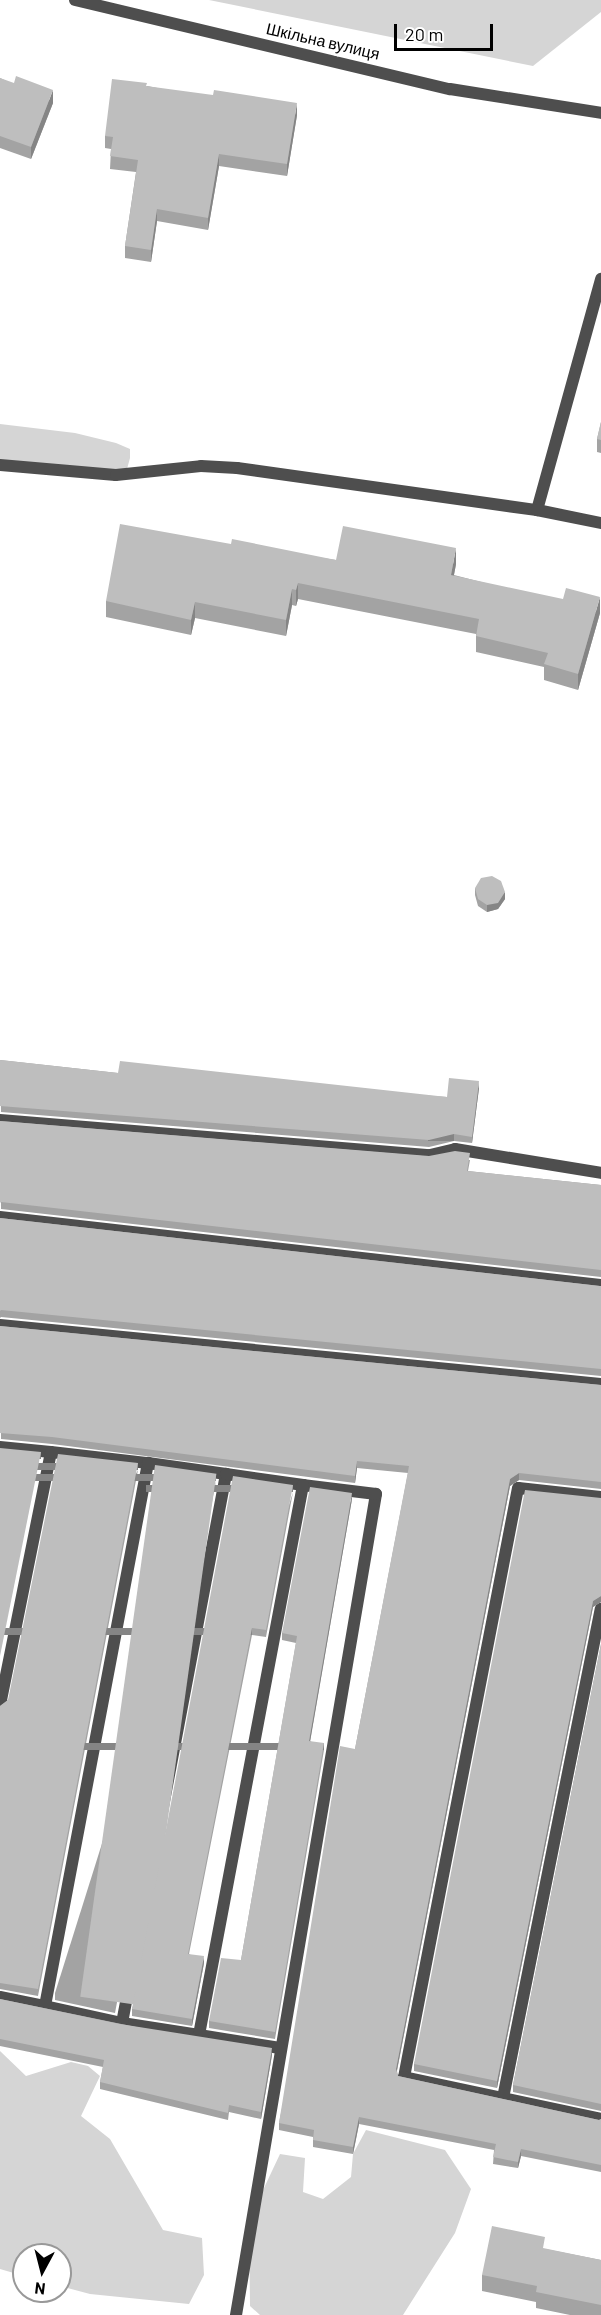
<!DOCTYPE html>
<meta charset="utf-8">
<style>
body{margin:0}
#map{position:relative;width:601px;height:2315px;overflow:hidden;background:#fff;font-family:Barlow,sans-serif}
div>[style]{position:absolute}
.green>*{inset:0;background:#d5d5d5}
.lane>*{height:12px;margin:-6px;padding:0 6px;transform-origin:6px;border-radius:6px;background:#4e4e4e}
.street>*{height:12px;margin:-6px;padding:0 6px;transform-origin:6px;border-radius:6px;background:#4e4e4e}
.wall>*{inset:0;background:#a3a3a3}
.shaded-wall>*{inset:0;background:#858585;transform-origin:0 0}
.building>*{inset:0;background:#bebebe;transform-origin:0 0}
span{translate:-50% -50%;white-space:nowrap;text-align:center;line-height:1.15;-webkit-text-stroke:5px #fff;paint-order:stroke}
.street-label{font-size:16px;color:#000}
.north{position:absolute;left:12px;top:2243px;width:60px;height:60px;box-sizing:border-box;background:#fff;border:2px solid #999;border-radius:50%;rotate:187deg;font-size:16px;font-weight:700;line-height:24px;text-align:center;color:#000}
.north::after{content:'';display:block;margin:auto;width:21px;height:27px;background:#000;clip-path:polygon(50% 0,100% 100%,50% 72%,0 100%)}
.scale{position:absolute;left:394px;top:24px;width:99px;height:27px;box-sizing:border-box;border:3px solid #000;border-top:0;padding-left:8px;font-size:18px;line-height:21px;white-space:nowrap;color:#000;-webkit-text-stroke:4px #fff;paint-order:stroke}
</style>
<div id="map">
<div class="green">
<div style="clip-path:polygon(209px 0,601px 0,601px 12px,533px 66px)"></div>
<div style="clip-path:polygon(0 424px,75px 433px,116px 443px,130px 449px,130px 458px,127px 469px,95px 472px,0 464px)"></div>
<div style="clip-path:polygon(0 2051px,26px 2076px,71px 2062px,88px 2066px,100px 2076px,81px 2116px,110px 2139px,163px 2230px,202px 2238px,204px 2275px,189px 2304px,90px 2294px,60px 2286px,60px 2255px,24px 2255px,24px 2276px,0 2269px)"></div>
<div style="clip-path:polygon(366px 2130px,445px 2150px,471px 2189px,455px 2233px,403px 2315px,260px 2315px,250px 2306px,249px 2220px,280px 2154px,305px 2158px,303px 2192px,323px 2199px,351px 2177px,353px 2154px)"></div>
</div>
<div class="lane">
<div style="left:0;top:1120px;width:431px;rotate:4.7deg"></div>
<div style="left:430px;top:1155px;width:26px;rotate:-13deg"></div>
<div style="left:455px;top:1149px;width:148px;rotate:9.3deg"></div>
<div style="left:0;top:1217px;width:605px;rotate:6.46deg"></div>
<div style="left:0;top:1325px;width:604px;rotate:5.61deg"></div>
<div style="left:0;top:1447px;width:51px;rotate:5.6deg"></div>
<div style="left:601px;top:1497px;width:83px;rotate:-173.8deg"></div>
<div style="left:518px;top:1488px;width:600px;rotate:100.95deg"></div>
<div style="left:404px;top:2077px;width:201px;rotate:12deg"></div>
<div style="left:0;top:1705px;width:258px;rotate:-78.6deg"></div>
<div style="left:51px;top:1452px;width:98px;rotate:6.5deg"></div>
<div style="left:0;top:1997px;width:46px;rotate:11.3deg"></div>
<div style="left:122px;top:2023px;width:79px;rotate:-167.6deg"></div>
<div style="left:45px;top:2006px;width:553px;rotate:-79.26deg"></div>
<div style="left:148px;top:1463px;width:79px;rotate:8deg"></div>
<div style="left:199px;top:2035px;width:78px;rotate:-171.1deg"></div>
<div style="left:122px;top:2023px;width:559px;rotate:-79.27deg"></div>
<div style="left:226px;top:1474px;width:78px;rotate:8.1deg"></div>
<div style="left:503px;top:2098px;width:499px;rotate:-78.7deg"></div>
<div style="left:236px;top:2315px;width:833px;rotate:-80.32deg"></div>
<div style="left:376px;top:1494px;width:74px;rotate:-173deg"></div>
<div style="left:303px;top:1485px;width:560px;rotate:100.71deg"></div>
<div style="left:199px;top:2035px;width:82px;rotate:9.1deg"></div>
</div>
<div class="street">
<div style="left:75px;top:0;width:385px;rotate:13.4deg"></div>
<div style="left:450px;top:89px;width:153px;rotate:9deg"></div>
<div style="left:0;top:465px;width:116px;rotate:4.9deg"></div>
<div style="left:116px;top:475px;width:85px;rotate:-6deg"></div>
<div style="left:201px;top:466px;width:36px;rotate:3deg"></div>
<div style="left:237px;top:468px;width:303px;rotate:8deg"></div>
<div style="left:537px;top:510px;width:240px;rotate:-74.5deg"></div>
<div style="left:537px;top:510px;width:65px;rotate:11.5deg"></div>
</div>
<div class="wall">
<div style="clip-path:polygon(0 78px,53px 103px,31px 159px,0 148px)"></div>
<div style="clip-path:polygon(147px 86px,297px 115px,287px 176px,219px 166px,208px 230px,157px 221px,151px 262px,125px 258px,125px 246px,136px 172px,110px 169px,111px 149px,105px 148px,105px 136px)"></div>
<div style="clip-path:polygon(601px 422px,601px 453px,597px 452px,597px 439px)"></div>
<div style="clip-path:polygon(231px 544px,336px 560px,456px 564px,454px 575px,600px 613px,578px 690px,544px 680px,544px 667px,476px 652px,476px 634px,298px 599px,296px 606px,292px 605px,286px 636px,195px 618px,191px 635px,106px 617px,106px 601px)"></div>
<div style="clip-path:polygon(475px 888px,505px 899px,498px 909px,487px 912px,478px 906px,475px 895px)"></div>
<div style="clip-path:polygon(0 1060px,118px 1073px,447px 1097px,479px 1088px,472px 1143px,454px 1141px,429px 1147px,1px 1112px)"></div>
<div style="clip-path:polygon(0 1121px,470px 1160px,468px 1171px,601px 1185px,601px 1277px,1px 1209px)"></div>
<div style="clip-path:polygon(0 1218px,600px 1286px,601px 1286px,601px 1376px,1px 1317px,0 1318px)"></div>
<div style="clip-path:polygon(0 1326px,601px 1385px,601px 1489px,519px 1480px,510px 1486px,397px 2071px,398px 2076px,599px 2120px,601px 2119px,601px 2172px,521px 2156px,518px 2168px,493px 2164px,494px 2150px,359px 2124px,353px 2154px,313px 2147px,313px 2137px,279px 2130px,279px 2123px,355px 1749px,408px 1473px,357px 1468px,355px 1483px,52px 1444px,1px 1439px)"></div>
<div style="clip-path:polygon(138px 1470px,38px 1996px,0 1989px,0 1706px,8px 1700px)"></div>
<div style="clip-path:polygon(216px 1481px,115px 2013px,55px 2000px,55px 1993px)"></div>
<div style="clip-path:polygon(293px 1492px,266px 1637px,252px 1635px,189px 1954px,204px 1963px,192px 2026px,132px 2016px,132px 2009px)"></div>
<div style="clip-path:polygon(601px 1498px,601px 1602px,593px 1607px,497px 2088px,414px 2071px,414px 2064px)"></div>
<div style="clip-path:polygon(352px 1499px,310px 1741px,324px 1750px,275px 2039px,209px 2028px,209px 2021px,241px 1960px,296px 1643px,282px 1640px,282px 1633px)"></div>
<div style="clip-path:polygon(601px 1644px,601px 2111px,513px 2092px,513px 2085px)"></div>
<div style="clip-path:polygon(0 1999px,272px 2055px,261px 2119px,229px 2112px,228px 2120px,100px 2089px,100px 2082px,103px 2067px,0 2046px)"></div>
<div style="clip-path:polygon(545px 2249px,601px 2260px,601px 2315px,570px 2315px,536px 2308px,536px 2302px,482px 2291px,482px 2275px)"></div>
</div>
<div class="shaded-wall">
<div style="clip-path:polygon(53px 90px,53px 103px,31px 159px,31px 147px)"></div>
<div style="clip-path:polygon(297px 103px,297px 115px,287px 176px,287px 164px)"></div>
<div style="clip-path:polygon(219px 154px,219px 166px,208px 230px,208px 218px)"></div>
<div style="clip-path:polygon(157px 209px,157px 221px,151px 262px,151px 250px)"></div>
<div style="clip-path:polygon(456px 548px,456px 564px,451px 590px,451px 575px)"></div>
<div style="clip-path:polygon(298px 583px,298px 599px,296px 606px,296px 590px)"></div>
<div style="clip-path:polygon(292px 589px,292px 605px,286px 636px,286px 620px)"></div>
<div style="clip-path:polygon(600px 597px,600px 613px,578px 690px,578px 674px)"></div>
<div style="clip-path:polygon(195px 602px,195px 618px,191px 635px,191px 620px)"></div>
<div style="clip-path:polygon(505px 892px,505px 899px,498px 909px,487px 912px,487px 905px)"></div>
<div style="clip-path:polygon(479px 1081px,479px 1088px,472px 1143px,472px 1137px)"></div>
<div style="left:454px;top:1134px;width:7px;height:26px;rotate:90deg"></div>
<div style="left:41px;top:1452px;width:7px;height:208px;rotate:90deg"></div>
<div style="clip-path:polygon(357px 1461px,357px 1468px,355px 1483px,355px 1476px)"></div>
<div style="left:138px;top:1463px;width:7px;height:535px;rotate:90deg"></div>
<div style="clip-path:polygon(519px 1473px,519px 1480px,510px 1486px,396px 2075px,396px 2069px,510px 1479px)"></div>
<div style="left:216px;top:1474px;width:7px;height:542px;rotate:90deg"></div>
<div style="left:293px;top:1485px;width:7px;height:147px;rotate:90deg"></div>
<div style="clip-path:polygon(352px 1493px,352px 1499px,309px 1748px,309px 1741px)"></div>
<div style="clip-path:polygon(601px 1596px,601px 1602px,593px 1607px,497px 2088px,497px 2081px,593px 1601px)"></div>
<div style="left:252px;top:1628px;width:7px;height:332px;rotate:90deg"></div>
<div style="left:324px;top:1743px;width:7px;height:293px;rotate:90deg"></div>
<div style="clip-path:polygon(204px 1956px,204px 1963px,192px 2026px,192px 2019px)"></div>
<div style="clip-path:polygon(272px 2048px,272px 2055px,261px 2119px,261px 2112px)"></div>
<div style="clip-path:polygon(359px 2117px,359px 2124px,353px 2154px,353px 2147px)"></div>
<div style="clip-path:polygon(521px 2149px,521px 2156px,518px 2168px,518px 2162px)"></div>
</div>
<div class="building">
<div style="clip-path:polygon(16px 76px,53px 90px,31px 147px,0 136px,0 78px,14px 83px)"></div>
<div style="clip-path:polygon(112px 79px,147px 83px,146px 86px,213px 95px,214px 90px,297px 103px,287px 164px,219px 154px,208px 218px,157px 209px,151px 250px,125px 246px,138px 160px,110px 156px,113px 137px,105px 136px)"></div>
<div style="clip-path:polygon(601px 422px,601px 440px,597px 439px)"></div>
<div style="clip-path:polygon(120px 524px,231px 544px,232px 539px,336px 560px,343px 526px,456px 548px,451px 575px,563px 599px,566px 588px,600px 597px,578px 674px,544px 664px,548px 653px,476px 636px,479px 619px,298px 583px,296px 590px,292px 589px,286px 620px,195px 602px,191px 620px,106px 601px)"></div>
<div style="clip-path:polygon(492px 876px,501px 881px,505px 892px,498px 903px,487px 905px,478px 899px,475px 888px,481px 878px)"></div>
<div style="clip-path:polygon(0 1060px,118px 1073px,120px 1061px,447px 1097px,449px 1078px,479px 1081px,472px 1137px,454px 1134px,429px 1140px,0 1106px)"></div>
<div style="clip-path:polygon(0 1121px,429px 1156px,455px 1151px,470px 1153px,467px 1171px,601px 1185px,601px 1270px,1px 1202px,0 1203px)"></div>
<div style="clip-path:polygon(0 1218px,600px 1286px,601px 1286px,601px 1369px,1px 1310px,0 1311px)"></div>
<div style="clip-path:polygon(0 1326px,601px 1385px,601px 1482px,519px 1473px,510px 1479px,396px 2069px,398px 2076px,599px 2120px,601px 2119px,601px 2165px,521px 2149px,518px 2162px,493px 2157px,496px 2144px,359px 2117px,353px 2147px,313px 2140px,314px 2130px,279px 2123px,340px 1746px,355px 1749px,409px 1466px,357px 1461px,355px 1476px,52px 1437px,0 1433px)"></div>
<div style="clip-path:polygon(0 1448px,41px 1452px,0 1656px)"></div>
<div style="clip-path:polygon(58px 1454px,138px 1463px,38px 1989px,0 1983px,0 1706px,8px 1700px)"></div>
<div style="left:155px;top:1465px;width:62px;height:537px;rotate:8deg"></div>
<div style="clip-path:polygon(233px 1476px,293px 1485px,266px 1630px,252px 1628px,188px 1954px,204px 1956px,192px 2019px,132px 2009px)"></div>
<div style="clip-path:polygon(310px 1487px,352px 1493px,309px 1741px,324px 1743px,275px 2032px,209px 2021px,221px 1958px,241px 1960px,297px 1636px,282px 1633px)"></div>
<div style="clip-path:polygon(525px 1490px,601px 1498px,601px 1596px,593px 1601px,497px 2081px,414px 2064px)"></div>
<div style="clip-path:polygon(601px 1644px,601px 2104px,513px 2085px)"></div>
<div style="clip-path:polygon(0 1999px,120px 2024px,272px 2048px,261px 2112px,229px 2105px,228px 2113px,100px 2082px,104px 2060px,0 2039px)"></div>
<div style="clip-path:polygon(492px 2226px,545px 2237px,543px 2248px,601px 2260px,601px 2305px,536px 2292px,537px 2286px,482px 2275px)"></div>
</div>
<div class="street-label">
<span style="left:323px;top:41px;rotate:13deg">Шкільна вулиця</span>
</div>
<div class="north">N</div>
<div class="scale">20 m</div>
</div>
